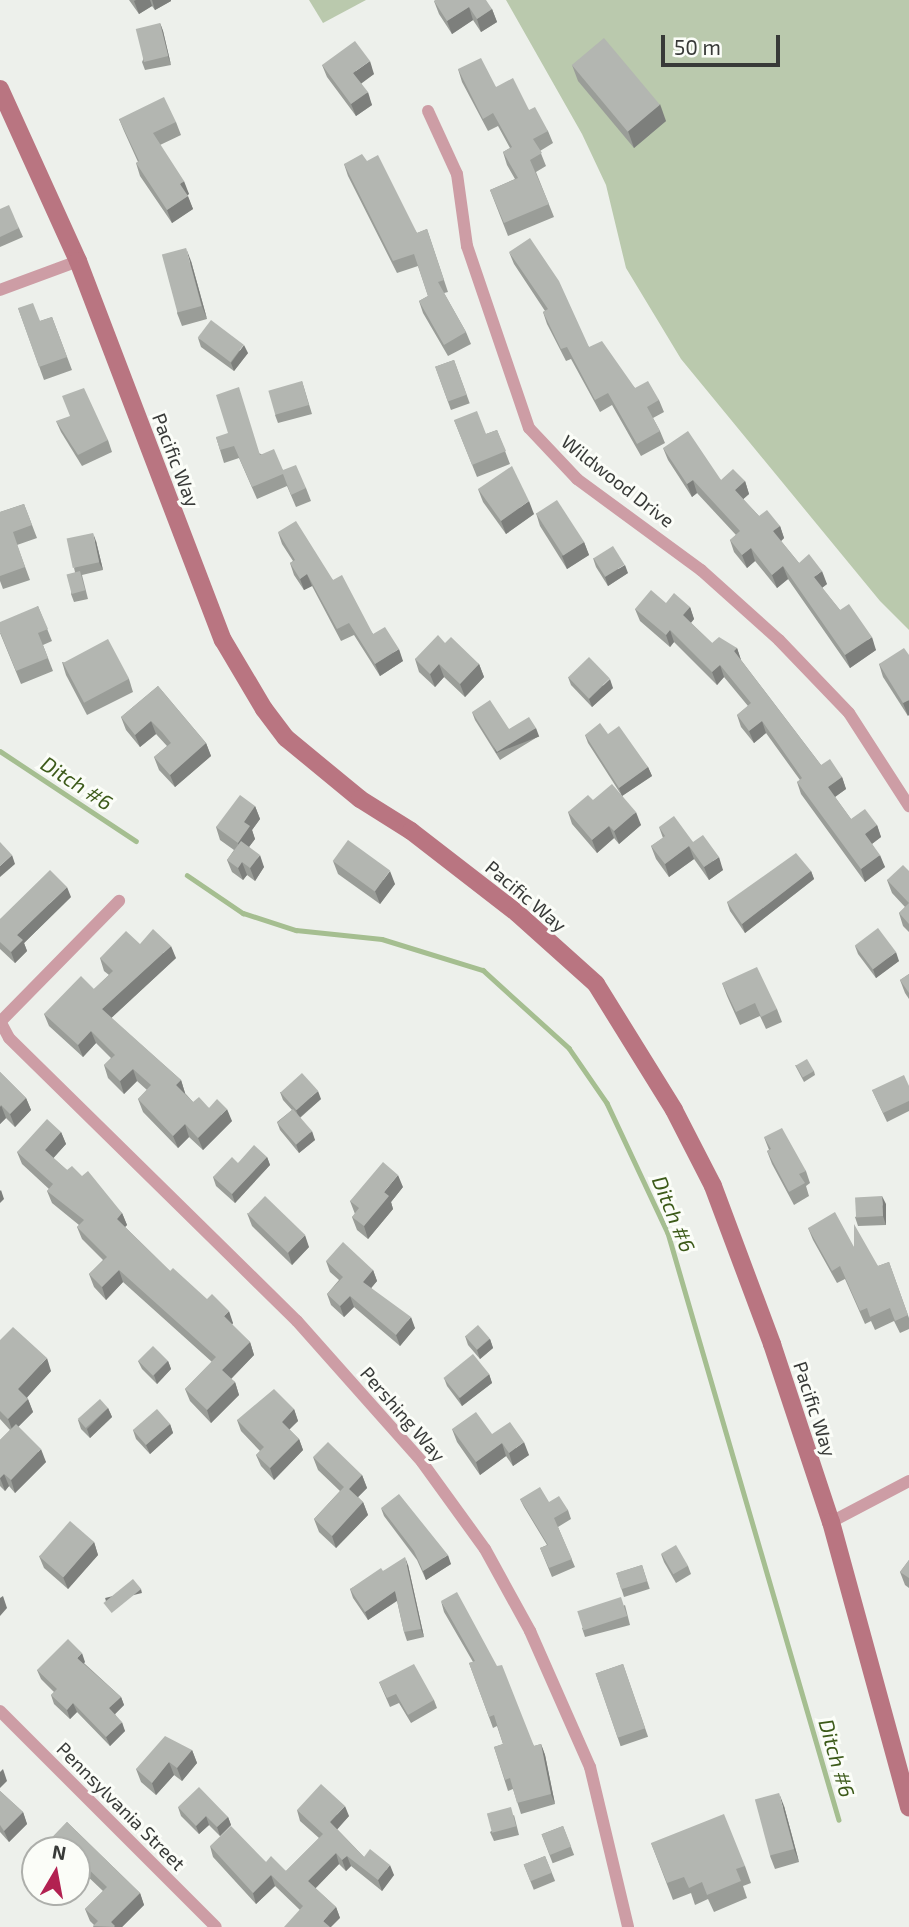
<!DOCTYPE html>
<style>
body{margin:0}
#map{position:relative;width:909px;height:1927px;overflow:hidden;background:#edf0eb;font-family:"Exo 2",sans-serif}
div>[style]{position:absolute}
.green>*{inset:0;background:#bac9ad}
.stream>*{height:4.5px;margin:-2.25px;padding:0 2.25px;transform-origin:2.25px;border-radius:2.25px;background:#a5be90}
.street>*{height:12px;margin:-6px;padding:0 6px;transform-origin:6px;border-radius:6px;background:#cd9da5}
.secondary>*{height:18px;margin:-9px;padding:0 9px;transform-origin:9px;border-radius:9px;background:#b97581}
.wall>*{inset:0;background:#9a9d98;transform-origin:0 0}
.shaded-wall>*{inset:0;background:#7d7f7c;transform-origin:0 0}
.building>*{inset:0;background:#b3b6b1;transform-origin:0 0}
span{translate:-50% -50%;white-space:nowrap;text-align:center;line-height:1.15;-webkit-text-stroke:6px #fbfdf8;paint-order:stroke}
.street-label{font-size:19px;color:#383a38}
.water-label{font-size:21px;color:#3c5a19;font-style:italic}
.north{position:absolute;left:21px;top:1836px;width:70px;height:70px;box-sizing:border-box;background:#fbfdf8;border:2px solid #adafab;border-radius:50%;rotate:10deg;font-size:19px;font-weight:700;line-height:28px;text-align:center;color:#383a38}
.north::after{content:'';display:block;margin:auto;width:24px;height:32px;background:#b22151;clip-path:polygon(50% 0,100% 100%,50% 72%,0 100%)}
.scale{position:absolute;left:661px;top:35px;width:119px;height:32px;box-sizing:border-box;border:4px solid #383a38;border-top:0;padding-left:9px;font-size:21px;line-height:24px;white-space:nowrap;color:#383a38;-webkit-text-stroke:5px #fbfdf8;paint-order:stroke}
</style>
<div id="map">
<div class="green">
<div style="clip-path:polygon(309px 0,366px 0,323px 23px)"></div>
<div style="clip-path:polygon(506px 0,909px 0,909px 630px,880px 601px,681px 359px,626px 268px,606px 185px,582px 134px)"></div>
</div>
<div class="stream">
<div style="left:0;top:751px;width:163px;rotate:33.5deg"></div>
<div style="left:187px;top:875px;width:68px;rotate:34.2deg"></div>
<div style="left:243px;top:913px;width:56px;rotate:17.8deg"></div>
<div style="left:296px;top:930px;width:86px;rotate:6deg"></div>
<div style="left:382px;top:939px;width:106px;rotate:17.1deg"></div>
<div style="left:483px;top:970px;width:116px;rotate:42.2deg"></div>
<div style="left:569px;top:1048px;width:67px;rotate:55.4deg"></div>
<div style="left:607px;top:1103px;width:144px;rotate:64.9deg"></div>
<div style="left:668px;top:1233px;width:611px;rotate:73.76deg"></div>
</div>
<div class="street">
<div style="left:428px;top:111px;width:69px;rotate:65.3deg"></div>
<div style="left:457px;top:174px;width:73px;rotate:82.1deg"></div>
<div style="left:467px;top:246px;width:192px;rotate:71.2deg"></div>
<div style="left:529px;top:428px;width:70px;rotate:46.7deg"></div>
<div style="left:577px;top:479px;width:154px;rotate:36.3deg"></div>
<div style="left:701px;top:570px;width:105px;rotate:41.9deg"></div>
<div style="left:779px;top:640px;width:101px;rotate:46.2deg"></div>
<div style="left:849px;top:713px;width:111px;rotate:57.2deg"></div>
<div style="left:0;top:290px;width:83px;rotate:-20.4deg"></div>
<div style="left:0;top:1021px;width:19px;rotate:62deg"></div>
<div style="left:9px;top:1038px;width:404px;rotate:44.5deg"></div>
<div style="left:297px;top:1321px;width:188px;rotate:48.4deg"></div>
<div style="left:422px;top:1462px;width:107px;rotate:54.1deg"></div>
<div style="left:485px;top:1549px;width:94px;rotate:61.2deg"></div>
<div style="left:530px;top:1631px;width:149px;rotate:66.2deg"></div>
<div style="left:590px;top:1767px;width:164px;rotate:76.6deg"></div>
<div style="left:0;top:1022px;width:170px;rotate:-45.5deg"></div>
<div style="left:831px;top:1522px;width:88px;rotate:-27.7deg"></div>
<div style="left:0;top:1711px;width:305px;rotate:45deg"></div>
</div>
<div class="secondary">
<div style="left:0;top:89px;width:189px;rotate:65.6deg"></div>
<div style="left:78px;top:261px;width:406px;rotate:69.1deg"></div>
<div style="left:223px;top:640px;width:80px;rotate:59.3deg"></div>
<div style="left:264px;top:709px;width:36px;rotate:53deg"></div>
<div style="left:286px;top:738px;width:96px;rotate:39.5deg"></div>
<div style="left:360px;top:799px;width:60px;rotate:32.1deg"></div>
<div style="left:411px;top:831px;width:134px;rotate:37.7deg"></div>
<div style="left:517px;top:913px;width:106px;rotate:41.9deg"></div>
<div style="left:596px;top:984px;width:148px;rotate:58.2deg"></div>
<div style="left:674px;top:1110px;width:85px;rotate:62.8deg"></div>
<div style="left:713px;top:1186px;width:169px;rotate:69.5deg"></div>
<div style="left:772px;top:1344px;width:188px;rotate:71.7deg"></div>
<div style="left:831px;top:1522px;width:296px;rotate:74.7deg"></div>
</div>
<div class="wall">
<div style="clip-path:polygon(129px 0,171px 0,171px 1px,155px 10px,152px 6px,139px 14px)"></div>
<div style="clip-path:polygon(434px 1px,492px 9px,497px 22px,481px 32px,473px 20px,452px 34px,439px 14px)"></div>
<div style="clip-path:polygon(160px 23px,163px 31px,171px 65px,145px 70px,142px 62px)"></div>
<div style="clip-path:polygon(322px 65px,374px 74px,361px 83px,372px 105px,356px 116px,327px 77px)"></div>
<div style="clip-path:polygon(572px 65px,666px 121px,634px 148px,578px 81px)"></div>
<div style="clip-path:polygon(458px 69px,496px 87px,529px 110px,548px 131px,553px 143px,540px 151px,546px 166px,536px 172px,554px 217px,508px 236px,490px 190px,515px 179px,507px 165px,503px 152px,510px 148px,498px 126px,488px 131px,462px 82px)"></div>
<div style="clip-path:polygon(119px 119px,176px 122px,181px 135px,160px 145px,189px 194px,187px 195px,193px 209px,172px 223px,140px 176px,136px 163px,138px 162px,124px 131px)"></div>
<div style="clip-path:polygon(367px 161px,417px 233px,427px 229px,448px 292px,444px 293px,466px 332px,471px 344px,448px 356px,423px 313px,419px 301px,428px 296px,418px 266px,397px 273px,348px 176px,344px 164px)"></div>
<div style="clip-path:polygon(0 209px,19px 228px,23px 237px,0 247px)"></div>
<div style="clip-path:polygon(509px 252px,589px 347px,635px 388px,659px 400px,664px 412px,653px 418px,660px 431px,665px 443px,641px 456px,612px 405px,600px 412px,571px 359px,566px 361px,547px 324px,543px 312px,545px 311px,514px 264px)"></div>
<div style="clip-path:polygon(191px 261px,207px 319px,182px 326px,177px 313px)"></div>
<div style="clip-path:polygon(18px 308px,40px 321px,52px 317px,72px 370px,44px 380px)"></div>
<div style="clip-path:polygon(198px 338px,248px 353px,234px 371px,201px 347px)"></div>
<div style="left:454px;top:360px;width:46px;height:20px;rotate:70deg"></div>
<div style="clip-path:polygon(302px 381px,312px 414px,278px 423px,275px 415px)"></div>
<div style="clip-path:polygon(454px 420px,486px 434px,497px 430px,510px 464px,477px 477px)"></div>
<div style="clip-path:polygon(56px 421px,108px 440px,112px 452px,82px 466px,61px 432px)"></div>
<div style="clip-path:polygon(216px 437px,261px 454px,283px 470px,306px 488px,311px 501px,296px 507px,287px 486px,257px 499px,239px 458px,224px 463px)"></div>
<div style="clip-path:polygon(663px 448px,721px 480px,745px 481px,749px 494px,743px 499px,759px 516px,780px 526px,784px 538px,781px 541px,799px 563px,827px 584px,822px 588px,840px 610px,876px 650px,850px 668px,788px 579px,777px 588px,755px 561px,747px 568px,734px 552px,730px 540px,736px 535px,697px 493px,692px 497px,668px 460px)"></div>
<div style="clip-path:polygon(478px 489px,534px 514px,506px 534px,483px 502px)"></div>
<div style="clip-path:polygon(24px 504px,37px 538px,17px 545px,30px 580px,3px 589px,0 581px,0 512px)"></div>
<div style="clip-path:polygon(536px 513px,584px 542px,589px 555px,567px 569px,540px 526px)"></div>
<div style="clip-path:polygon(278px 532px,333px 580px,373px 634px,403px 661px,380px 676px,354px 635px,341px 641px,312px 586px,304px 590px,294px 575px,290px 563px,293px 561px,282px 544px)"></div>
<div style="clip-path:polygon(96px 541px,103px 570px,82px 575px,88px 599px,74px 602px,71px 594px,75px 572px,74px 568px)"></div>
<div style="clip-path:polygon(593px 558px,628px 573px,608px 586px,596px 567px)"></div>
<div style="clip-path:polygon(666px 603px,690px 607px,694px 619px,691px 623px,712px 643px,737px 648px,741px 660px,821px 765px,842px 777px,846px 789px,835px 797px,851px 819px,877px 825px,881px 837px,872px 844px,885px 867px,865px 882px,801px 794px,797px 782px,800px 780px,766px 733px,754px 743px,741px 727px,737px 715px,748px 706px,724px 677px,717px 685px,674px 642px,670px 647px,640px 621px,635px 609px)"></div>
<div style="clip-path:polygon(38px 606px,52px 641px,43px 645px,53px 671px,21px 684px,0 633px)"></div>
<div style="clip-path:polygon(445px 643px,479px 664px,484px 677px,465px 697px,444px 677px,435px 687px,419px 672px,415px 659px)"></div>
<div style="clip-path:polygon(909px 655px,908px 716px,883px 677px,879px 664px)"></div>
<div style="clip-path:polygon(62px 662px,129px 679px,133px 692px,87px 715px,66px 675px)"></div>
<div style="clip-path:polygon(568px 677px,613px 688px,592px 707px,571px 685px)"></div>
<div style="clip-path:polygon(158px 686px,206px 743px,211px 756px,175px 787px,159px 770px,154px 757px,167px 746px,156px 734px,140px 747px,126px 730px,121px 717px)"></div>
<div style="clip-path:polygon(472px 712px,509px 729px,539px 736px,500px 760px,475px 720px)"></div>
<div style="clip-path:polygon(608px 734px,648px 767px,652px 776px,622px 796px,641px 825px,619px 844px,614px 838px,597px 853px,572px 824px,568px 812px,593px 800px,622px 796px,588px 743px,585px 735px)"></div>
<div style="clip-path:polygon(255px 806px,260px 819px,252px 830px,255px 839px,249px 847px,264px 867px,255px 881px,247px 875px,243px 880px,232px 872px,227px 860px,234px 850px,220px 840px,216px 827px)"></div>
<div style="clip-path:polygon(659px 827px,693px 842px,723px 870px,709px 880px,694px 859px,669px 877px,656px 859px,651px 846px,663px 838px)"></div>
<div style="clip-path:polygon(333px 861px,395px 884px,380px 904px,338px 874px)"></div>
<div style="clip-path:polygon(811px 871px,814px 879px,745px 933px,730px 911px,727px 902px)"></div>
<div style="clip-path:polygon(909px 871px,909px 932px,903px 926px,899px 913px,905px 907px,892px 893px,887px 880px)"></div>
<div style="clip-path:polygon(71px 897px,24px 943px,27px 951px,15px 963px,0 949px,0 919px)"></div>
<div style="clip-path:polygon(140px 944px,176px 958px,111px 1018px,181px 1080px,185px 1093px,193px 1102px,209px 1108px,232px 1121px,203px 1150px,189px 1137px,178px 1148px,143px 1112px,138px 1099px,147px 1090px,137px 1081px,124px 1094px,108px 1078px,104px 1065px,111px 1058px,96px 1043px,83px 1057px,49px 1026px,44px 1014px,94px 989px,109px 975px,104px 971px,100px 958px)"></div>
<div style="clip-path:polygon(855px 946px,899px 961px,876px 978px,858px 954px)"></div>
<div style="clip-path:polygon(909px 974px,909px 999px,905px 993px,900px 980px)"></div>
<div style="clip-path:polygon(722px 983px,777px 1009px,782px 1022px,766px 1029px,760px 1016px,740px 1025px,727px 996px)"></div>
<div style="clip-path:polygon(795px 1065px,814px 1071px,815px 1075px,804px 1082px)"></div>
<div style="clip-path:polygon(0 1072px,26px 1098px,31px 1110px,15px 1127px,6px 1118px,0 1124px)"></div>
<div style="clip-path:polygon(909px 1086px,909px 1111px,887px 1122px,872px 1090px)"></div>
<div style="clip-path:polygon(280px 1092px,321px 1099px,300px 1118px,315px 1140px,299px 1153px,280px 1130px,277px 1122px,292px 1110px,283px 1100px)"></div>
<div style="clip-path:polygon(61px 1132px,66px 1144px,53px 1158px,67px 1170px,122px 1213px,127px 1225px,125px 1227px,170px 1271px,233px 1323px,232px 1325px,250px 1342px,254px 1355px,231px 1379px,235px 1382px,239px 1395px,211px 1423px,190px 1401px,185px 1389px,212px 1362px,123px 1282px,106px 1300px,94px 1287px,89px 1274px,103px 1260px,82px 1239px,77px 1227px,79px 1225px,52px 1203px,47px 1191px,49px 1189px,22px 1164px,17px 1152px)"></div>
<div style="clip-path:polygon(764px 1137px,806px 1171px,810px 1183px,806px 1186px,809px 1196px,794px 1205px,772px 1164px,767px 1151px,769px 1150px)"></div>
<div style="clip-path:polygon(267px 1157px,270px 1165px,235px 1203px,216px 1186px,213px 1177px,238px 1163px)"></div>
<div style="clip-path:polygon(403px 1187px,391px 1202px,393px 1209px,368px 1239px,357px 1230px,352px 1217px,355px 1214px,350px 1201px)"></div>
<div style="clip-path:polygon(886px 1204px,886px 1225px,858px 1226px,855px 1217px)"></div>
<div style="clip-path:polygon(247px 1213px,309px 1247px,292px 1265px,252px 1226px)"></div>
<div style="clip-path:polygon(808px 1228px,854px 1247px,878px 1266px,889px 1262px,909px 1318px,909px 1329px,900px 1333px,894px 1321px,875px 1330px,871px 1321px,865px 1324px,845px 1279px,837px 1283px,813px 1240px)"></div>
<div style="clip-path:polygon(326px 1261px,373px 1270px,377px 1281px,371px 1288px,415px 1328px,400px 1346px,354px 1307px,344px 1317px,331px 1305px,327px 1294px,339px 1280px,330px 1272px)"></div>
<div style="clip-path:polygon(465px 1336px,490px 1339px,493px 1348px,480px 1359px,468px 1345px)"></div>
<div style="clip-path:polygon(0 1340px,51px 1371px,27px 1397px,33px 1412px,18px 1427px,46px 1462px,15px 1493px,9px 1486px,5px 1491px,0 1486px,0 1440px,10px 1430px,0 1419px)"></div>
<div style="clip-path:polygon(138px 1361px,168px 1361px,171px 1369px,157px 1384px,142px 1369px)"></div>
<div style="clip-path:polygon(489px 1374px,492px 1383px,462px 1406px,447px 1386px,444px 1378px)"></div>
<div style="clip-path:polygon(108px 1408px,112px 1417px,90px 1438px,81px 1429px,78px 1420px)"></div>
<div style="clip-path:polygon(294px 1409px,298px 1421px,289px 1429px,299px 1439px,303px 1450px,274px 1480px,261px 1466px,256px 1455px,260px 1451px,241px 1431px,237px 1420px)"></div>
<div style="clip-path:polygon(170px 1424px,173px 1433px,150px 1454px,136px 1439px,133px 1430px)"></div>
<div style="clip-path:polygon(452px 1429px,492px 1434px,529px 1455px,513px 1466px,506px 1456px,480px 1475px,457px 1442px)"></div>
<div style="clip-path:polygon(313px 1457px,362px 1475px,367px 1488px,358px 1497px,363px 1502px,368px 1515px,336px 1548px,319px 1532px,314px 1519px,340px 1491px,318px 1470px)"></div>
<div style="clip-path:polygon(520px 1499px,549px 1502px,568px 1510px,571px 1519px,558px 1527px,575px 1567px,552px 1577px,540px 1548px,547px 1545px,524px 1507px)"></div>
<div style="clip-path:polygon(381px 1508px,451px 1564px,426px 1580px,417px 1560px,384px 1516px)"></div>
<div style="clip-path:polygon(94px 1542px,98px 1555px,68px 1589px,44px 1568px,39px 1556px)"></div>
<div style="clip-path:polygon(661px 1554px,688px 1566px,691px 1574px,676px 1583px,664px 1562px)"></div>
<div style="clip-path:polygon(909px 1560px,909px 1588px,905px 1585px,900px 1572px)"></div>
<div style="clip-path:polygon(408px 1565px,424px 1637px,407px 1641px,404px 1632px,397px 1601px,368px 1620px,353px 1598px,350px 1589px,383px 1571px)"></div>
<div style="left:642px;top:1565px;width:25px;height:27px;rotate:72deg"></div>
<div style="clip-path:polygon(441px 1601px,534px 1746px,541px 1744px,545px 1755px,555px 1804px,521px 1814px,513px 1789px,508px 1791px,494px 1747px,503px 1744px,497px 1726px,493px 1728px,469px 1663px,473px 1662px,444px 1612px)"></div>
<div style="clip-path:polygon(625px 1605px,630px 1625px,585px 1637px,582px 1628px)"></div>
<div style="clip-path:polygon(85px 1662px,84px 1663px,121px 1697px,124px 1705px,115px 1714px,125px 1731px,110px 1746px,77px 1712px,70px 1719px,54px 1704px,51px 1695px,54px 1692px,41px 1679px,37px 1670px)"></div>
<div style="left:623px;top:1664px;width:77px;height:29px;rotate:71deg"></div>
<div style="clip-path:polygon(379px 1682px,434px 1700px,437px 1708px,411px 1723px,399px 1703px,390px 1707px)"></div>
<div style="clip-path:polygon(192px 1750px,197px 1763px,182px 1781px,174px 1775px,156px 1795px,141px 1782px,136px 1769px)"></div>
<div style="clip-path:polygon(0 1791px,23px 1812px,27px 1824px,9px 1842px,0 1832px)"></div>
<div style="clip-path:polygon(784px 1806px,799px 1862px,775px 1869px,770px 1856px)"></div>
<div style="clip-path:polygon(178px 1807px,228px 1817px,231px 1825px,220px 1836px,209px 1825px,199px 1834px,181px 1816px)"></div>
<div style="clip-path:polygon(297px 1810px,349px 1816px,337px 1829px,364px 1857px,394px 1875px,382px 1891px,351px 1866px,346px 1871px,339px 1864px,315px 1888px,336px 1907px,340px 1918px,300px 1910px,275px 1886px,256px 1904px,213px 1857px,210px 1846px,266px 1862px,286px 1871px,319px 1838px,300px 1821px)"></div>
<div style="clip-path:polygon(514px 1815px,519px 1835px,494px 1841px,490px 1832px)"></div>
<div style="clip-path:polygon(67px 1822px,140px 1893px,144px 1905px,122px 1927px,93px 1927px,94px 1925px,90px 1921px,85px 1909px,103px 1891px,83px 1872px,77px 1878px,77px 1850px,41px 1850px,41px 1849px)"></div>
<div style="left:563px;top:1826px;width:31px;height:23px;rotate:69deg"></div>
<div style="clip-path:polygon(651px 1843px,745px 1866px,751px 1883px,743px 1886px,747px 1898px,714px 1912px,708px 1899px,695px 1905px,691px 1893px,673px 1900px)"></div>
<div style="left:545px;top:1856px;width:27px;height:23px;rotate:68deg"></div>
</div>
<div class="shaded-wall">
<div style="clip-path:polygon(136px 0,150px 0,152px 6px,139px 14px,134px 1px)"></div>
<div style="clip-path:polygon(152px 0,171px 0,171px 1px,155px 10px)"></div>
<div style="clip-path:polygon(469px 7px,473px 20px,452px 34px,447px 21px)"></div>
<div style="clip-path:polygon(492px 9px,497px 22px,481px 32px,477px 19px)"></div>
<div style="clip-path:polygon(160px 23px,163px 31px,171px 65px,168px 56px)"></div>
<div style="clip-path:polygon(370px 61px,374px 74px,358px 86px,353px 73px)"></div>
<div style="clip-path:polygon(368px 92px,372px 105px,356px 116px,351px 104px)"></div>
<div style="clip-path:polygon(660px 104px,666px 121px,634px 148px,628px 131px)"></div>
<div style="clip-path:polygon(184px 181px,189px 194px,185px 197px,180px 184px)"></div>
<div style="clip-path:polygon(188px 196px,193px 209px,172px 223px,167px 210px)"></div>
<div style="clip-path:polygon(186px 248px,191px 261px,207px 319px,202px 306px)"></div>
<div style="clip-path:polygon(244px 345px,248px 353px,234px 371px,231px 363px)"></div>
<div style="clip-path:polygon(693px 480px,697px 493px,692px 497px,687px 484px)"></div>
<div style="clip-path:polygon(745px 481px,749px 494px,739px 503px,735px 490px)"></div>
<div style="clip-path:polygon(529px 501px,534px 514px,506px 534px,501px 521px)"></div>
<div style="clip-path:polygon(780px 526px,784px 538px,778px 544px,773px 531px)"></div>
<div style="clip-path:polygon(93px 533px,96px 541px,103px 570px,99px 562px)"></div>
<div style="clip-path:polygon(584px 542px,589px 555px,567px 569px,562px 556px)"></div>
<div style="clip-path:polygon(751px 548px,755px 561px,747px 568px,742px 555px)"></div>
<div style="clip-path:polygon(625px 565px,628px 573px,608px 586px,605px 577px)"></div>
<div style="clip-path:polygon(783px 566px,788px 579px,777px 588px,772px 575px)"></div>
<div style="clip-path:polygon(822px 571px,827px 584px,819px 590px,814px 577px)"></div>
<div style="clip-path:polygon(307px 574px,312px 586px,304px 590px,300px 579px)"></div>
<div style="clip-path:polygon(690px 607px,694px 619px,687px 627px,683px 615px)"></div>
<div style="clip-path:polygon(670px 630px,674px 642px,670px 647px,666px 635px)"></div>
<div style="clip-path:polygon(872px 637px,876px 650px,850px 668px,845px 655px)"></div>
<div style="clip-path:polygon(737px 648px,741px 660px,734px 651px)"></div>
<div style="clip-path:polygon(399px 649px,403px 661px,380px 676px,375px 664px)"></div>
<div style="clip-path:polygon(439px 664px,444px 677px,435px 687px,430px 674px)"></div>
<div style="clip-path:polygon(479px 664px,484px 677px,465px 697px,460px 684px)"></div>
<div style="clip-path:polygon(720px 665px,724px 677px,717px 685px,712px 672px)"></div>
<div style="clip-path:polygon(610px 679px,613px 688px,592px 707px,589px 699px)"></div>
<div style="clip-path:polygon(909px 700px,909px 715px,908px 716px,903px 703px)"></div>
<div style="clip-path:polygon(151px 721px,156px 734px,140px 747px,135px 735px)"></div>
<div style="clip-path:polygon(762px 721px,766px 733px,754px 743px,749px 731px)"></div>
<div style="left:536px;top:728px;width:9px;height:46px;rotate:69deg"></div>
<div style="clip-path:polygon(206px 743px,211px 756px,175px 787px,170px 775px)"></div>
<div style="clip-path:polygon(648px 767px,652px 776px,622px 796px,619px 788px)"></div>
<div style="clip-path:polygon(842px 777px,846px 789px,832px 799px,828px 787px)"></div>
<div style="clip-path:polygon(255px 806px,260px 819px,252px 830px,255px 839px,242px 856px,238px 843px,244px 822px)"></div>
<div style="clip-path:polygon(636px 812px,641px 825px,619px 844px,614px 831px)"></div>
<div style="clip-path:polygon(877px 825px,881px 837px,869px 846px,865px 834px)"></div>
<div style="clip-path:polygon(609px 826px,614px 838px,597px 853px,592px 840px)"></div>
<div style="clip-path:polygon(689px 846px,694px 859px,669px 877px,665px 864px)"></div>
<div style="clip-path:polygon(12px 855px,15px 864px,0 877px,0 866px)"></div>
<div style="clip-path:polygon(260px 855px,264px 867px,255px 881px,250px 868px)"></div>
<div style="clip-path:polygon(880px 855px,885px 867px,865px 882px,861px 869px)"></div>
<div style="clip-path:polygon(719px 857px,723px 870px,709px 880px,704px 867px)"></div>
<div style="clip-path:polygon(242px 862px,247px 875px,243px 880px,238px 868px)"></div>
<div style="clip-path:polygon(390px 871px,395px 884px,380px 904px,375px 891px)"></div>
<div style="clip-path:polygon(811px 871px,814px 879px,745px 933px,742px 924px)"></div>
<div style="clip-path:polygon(67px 887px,71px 897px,24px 943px,27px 951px,15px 963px,11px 952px,17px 935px)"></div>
<div style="clip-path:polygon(171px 946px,176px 958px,107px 1022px,102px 1009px)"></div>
<div style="clip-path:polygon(896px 952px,899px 961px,876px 978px,873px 969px)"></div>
<div style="clip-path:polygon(91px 1031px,96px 1043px,83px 1057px,78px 1045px)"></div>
<div style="clip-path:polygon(133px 1069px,137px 1081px,124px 1094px,120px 1081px)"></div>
<div style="clip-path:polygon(181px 1080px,185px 1093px,181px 1098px,176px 1085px)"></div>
<div style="clip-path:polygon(318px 1091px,321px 1099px,299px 1118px,296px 1110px)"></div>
<div style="clip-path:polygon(26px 1098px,31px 1110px,15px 1127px,10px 1114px)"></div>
<div style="clip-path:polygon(1px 1105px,6px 1118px,0 1124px,0 1107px)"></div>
<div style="clip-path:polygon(227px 1109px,232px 1121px,203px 1150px,198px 1138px)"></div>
<div style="clip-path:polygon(185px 1124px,189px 1137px,178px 1148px,173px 1136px)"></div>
<div style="clip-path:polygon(312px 1131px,315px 1140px,299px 1153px,296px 1144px)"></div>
<div style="clip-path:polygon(61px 1132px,66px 1144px,49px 1163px,45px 1150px)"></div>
<div style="clip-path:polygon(267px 1157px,270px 1165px,235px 1203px,232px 1194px)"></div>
<div style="clip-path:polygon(398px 1175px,403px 1187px,391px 1202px,393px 1209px,368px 1239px,364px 1226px,384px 1192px)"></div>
<div style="clip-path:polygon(1px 1190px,4px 1199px,0 1203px,0 1191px)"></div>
<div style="clip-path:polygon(882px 1196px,886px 1204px,886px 1225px,883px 1216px)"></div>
<div style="clip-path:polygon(122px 1213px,127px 1225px,121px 1231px,117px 1219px)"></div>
<div style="clip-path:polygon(305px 1235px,309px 1247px,292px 1265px,288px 1252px)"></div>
<div style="clip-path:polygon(119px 1270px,123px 1282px,106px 1300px,102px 1287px)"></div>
<div style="clip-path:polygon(373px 1270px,377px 1281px,367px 1293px,363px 1282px)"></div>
<div style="clip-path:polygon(350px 1296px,354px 1307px,344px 1317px,340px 1306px)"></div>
<div style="clip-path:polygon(229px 1311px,233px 1323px,228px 1329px,224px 1316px)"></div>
<div style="clip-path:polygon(411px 1317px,415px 1328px,400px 1346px,396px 1335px)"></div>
<div style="clip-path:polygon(490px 1339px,493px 1348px,480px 1359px,477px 1350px)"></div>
<div style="clip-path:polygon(250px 1342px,254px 1355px,227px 1383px,222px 1370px)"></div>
<div style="clip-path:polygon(47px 1358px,51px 1371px,23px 1402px,18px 1389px)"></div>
<div style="clip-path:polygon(168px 1361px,171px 1369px,157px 1384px,154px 1375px)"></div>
<div style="clip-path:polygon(489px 1374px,492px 1383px,462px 1406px,459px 1398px)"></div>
<div style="clip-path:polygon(235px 1382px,239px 1395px,211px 1423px,207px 1410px)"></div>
<div style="clip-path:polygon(28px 1399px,33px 1412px,13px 1432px,8px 1419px)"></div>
<div style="clip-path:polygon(108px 1408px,112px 1417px,90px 1438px,87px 1429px)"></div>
<div style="clip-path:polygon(294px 1409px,298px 1421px,286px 1433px,282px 1422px)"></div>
<div style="clip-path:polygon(170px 1424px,173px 1433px,150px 1454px,146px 1445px)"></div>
<div style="clip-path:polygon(299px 1439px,303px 1450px,274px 1480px,270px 1468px)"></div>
<div style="clip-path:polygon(524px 1442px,529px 1455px,513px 1466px,509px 1453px)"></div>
<div style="clip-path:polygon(502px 1443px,506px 1456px,480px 1475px,476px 1462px)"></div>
<div style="clip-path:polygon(41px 1449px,46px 1462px,15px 1493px,11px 1480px)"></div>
<div style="clip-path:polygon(4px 1474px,9px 1486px,5px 1491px,0 1478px)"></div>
<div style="clip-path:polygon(362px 1475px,367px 1488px,353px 1502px,349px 1489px)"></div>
<div style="clip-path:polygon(363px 1502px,368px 1515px,336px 1548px,332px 1536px)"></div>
<div style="clip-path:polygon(94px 1542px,98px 1555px,68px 1589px,63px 1577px)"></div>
<div style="clip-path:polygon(448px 1555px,451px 1564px,426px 1580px,423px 1571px)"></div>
<div style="clip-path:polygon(405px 1557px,408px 1565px,424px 1637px,421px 1629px)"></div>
<div style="left:141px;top:1589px;width:4px;height:37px;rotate:76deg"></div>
<div style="clip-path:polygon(395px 1591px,398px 1600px,368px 1620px,365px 1612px)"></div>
<div style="clip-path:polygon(3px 1596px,7px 1608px,0 1616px,0 1598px)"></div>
<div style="clip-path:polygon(82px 1653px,85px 1662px,81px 1666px,77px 1658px)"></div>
<div style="clip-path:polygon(121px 1697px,124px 1705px,112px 1717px,109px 1708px)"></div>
<div style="clip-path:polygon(73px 1703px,77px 1712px,70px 1719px,67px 1710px)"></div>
<div style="clip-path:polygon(122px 1722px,125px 1731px,110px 1746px,106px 1737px)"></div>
<div style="clip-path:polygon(541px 1744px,545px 1755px,555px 1804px,551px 1794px)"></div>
<div style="clip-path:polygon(192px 1750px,197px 1763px,182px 1781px,177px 1768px)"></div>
<div style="clip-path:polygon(169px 1762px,174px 1775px,156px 1795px,152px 1783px)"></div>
<div style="clip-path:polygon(3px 1769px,7px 1781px,0 1788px,0 1772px)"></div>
<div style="clip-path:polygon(779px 1793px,784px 1806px,799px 1862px,794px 1849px)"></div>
<div style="clip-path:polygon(345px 1806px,349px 1816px,334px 1833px,330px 1822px)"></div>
<div style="clip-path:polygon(23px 1812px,27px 1824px,9px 1842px,4px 1831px)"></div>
<div style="clip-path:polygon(206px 1816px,209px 1825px,199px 1834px,196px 1826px)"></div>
<div style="clip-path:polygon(228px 1817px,231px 1825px,220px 1836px,217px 1827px)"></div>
<div style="clip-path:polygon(336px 1853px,339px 1864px,312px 1892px,308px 1881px)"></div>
<div style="clip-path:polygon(347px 1856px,351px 1866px,346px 1871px,342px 1860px)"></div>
<div style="clip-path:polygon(79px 1860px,83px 1872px,77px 1878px,77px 1862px)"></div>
<div style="clip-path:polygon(390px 1865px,394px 1875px,382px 1891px,378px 1880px)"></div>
<div style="clip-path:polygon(271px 1875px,275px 1886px,256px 1904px,253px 1893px)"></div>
<div style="clip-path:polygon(140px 1893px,144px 1905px,122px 1927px,113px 1927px,111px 1922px)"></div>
<div style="clip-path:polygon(336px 1907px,340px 1918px,331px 1927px,325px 1927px,323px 1921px)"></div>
</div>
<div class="building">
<div style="clip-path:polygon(435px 0,486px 0,492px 9px,477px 19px,469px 7px,447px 21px,434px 1px)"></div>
<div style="left:160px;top:23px;width:34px;height:25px;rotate:76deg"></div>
<div style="left:604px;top:38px;width:87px;height:42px;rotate:50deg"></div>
<div style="clip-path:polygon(355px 41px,370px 61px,353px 73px,368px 92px,351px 104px,322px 65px)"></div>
<div style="clip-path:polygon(481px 58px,496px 87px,513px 78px,529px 110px,535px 107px,548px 131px,533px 139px,542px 153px,530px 160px,549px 204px,504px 223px,490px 190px,518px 178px,503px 152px,512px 147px,493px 113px,483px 119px,458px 69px)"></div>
<div style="clip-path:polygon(164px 97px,176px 122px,153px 133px,184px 181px,180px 184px,188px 196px,167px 210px,136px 163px,139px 161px,119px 119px)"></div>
<div style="clip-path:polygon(362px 154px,367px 161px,378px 155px,417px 233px,427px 229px,444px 280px,438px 282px,466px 332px,444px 345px,419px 301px,428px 296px,414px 254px,393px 261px,344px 164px)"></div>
<div style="clip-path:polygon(9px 205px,19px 228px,0 237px,0 209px)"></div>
<div style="clip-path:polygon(530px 238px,559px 281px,589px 347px,602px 341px,635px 388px,648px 381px,659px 400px,647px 407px,660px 431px,637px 444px,608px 393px,595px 400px,567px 347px,561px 349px,543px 312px,548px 309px,509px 252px)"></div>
<div style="left:186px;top:248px;width:60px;height:25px;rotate:75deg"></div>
<div style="clip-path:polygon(33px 303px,40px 321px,52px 317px,67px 357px,39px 367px,18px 308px)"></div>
<div style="left:211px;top:320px;width:41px;height:22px;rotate:37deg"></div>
<div style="left:454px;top:360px;width:37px;height:20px;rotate:70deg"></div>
<div style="left:302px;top:381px;width:25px;height:35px;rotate:74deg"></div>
<div style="clip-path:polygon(239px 387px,260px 455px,274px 449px,283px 470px,296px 465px,306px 488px,291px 495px,283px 474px,252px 487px,234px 446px,220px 450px,216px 437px,228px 433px,216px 395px)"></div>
<div style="clip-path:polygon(84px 388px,108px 440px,78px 455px,56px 421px,70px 416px,62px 396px)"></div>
<div style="clip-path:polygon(477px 411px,486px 434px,497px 430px,506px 451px,472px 465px,454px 420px)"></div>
<div style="clip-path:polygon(688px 431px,721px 480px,733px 469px,745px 481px,735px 490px,759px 516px,767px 510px,780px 526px,773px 531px,799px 563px,809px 554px,822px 571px,814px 577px,840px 610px,849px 604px,872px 637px,845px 655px,783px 566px,772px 575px,751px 548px,742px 555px,730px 540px,740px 531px,693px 480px,687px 484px,663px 448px)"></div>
<div style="clip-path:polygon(512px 466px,529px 501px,501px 521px,478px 489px)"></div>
<div style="left:557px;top:500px;width:50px;height:25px;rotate:57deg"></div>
<div style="clip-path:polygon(24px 504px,32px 525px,13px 532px,25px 567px,0 576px,0 512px)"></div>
<div style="clip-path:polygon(296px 521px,333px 580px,342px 575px,373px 634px,385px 627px,399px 649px,375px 664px,349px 623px,337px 629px,307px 574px,300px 579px,290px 563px,295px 560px,278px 532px)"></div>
<div style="left:93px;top:533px;width:30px;height:27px;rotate:78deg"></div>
<div style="left:613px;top:546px;width:22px;height:23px;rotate:58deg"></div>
<div style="left:80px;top:571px;width:20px;height:14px;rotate:75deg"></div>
<div style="clip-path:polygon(651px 590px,666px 603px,674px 593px,690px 607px,683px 615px,712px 643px,719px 637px,737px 648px,734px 651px,821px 765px,830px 759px,842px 777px,828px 787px,851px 819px,865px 809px,877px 825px,865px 834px,880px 855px,861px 869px,797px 782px,802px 778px,762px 721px,749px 731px,737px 715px,751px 703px,720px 665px,712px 672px,670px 630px,666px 635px,635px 609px)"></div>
<div style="clip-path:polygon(38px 606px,48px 629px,38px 633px,48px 658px,16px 671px,0 632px,0 622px)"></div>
<div style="clip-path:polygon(438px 635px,445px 643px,451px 637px,479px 664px,460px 684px,439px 664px,430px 674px,415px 659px)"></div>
<div style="left:108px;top:639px;width:45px;height:51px;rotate:62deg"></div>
<div style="clip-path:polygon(904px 648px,909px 655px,909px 700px,903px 703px,879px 664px)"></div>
<div style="left:589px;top:657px;width:30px;height:29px;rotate:46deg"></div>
<div style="clip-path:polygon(158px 686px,206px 743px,170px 775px,154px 757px,171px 743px,162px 732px,151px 721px,135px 735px,121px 717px)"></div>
<div style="clip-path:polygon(490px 700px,509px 729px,529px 717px,536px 728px,497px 752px,472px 712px)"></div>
<div style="clip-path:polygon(600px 723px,608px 734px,619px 726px,648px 767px,619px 788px,585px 735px)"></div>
<div style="clip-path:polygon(612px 784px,636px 812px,614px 831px,609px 826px,592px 840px,568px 812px,588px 795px,593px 800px)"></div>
<div style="clip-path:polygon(240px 795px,255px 806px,244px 822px,250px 826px,238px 843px,216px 827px)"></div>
<div style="clip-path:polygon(674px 816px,693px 842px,703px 835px,719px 857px,704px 867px,689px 846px,665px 864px,651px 846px,665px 836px,659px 827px)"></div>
<div style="left:348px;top:840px;width:52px;height:26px;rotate:36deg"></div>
<div style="clip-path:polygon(241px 841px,260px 855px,250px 868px,242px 862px,238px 868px,227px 860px)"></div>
<div style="clip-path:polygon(0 842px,12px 855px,0 866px)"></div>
<div style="clip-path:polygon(796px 853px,811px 871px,742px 924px,727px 902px)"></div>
<div style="clip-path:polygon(903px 865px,909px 871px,909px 903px,887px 880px)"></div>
<div style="clip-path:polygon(50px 870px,67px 887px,17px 935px,23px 940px,11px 952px,0 942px,0 919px)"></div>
<div style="clip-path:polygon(909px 903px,909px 924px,899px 913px)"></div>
<div style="left:878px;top:928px;width:30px;height:29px;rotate:53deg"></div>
<div style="clip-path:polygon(153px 929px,171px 946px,102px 1009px,181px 1080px,176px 1085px,193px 1102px,199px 1097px,209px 1108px,217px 1099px,227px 1109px,198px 1138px,185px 1124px,173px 1136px,138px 1099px,151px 1085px,133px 1069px,120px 1081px,104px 1065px,115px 1055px,91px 1031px,78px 1045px,44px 1014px,81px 976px,94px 989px,113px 971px,100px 958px,126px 931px,140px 944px)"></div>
<div style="clip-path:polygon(757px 967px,777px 1009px,761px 1017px,755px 1003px,736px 1012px,722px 983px)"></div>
<div style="clip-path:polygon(909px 974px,909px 993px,900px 980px)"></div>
<div style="left:807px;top:1059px;width:14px;height:13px;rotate:60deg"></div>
<div style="clip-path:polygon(0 1072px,26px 1098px,10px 1114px,1px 1105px,0 1107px)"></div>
<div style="left:302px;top:1073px;width:24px;height:29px;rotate:48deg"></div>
<div style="clip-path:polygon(904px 1075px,909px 1086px,909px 1101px,883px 1113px,872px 1090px)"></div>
<div style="left:293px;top:1109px;width:29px;height:21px;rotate:49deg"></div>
<div style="clip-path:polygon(47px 1119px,61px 1132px,45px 1150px,67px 1170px,72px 1166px,82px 1176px,88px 1171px,122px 1213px,117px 1219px,170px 1271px,173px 1268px,207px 1299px,212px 1294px,229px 1311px,224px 1316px,250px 1342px,222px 1370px,235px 1382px,207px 1410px,185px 1389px,216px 1357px,119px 1270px,102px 1287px,89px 1274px,107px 1257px,77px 1227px,84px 1220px,47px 1191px,53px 1184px,17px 1152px)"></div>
<div style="clip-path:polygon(782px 1128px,806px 1171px,799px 1174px,805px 1183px,789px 1192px,767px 1151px,771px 1149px,764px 1137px)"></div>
<div style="clip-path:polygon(254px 1145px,267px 1157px,232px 1194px,213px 1177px,232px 1157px,238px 1163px)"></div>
<div style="clip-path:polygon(383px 1162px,398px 1175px,384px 1192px,389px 1196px,364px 1226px,352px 1217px,359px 1208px,350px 1201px)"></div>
<div style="left:265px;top:1196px;width:56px;height:25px;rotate:44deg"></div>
<div style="left:882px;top:1196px;width:20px;height:27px;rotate:87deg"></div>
<div style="clip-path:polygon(835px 1212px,854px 1247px,854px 1224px,878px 1266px,889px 1262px,908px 1315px,895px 1321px,890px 1308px,870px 1317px,867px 1308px,860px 1311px,840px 1266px,832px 1271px,808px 1228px)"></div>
<div style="clip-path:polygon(343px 1242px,373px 1270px,363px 1282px,411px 1317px,396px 1335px,350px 1296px,340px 1306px,327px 1294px,343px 1277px,326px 1261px)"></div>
<div style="left:478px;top:1325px;width:18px;height:17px;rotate:49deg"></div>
<div style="clip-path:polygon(13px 1327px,47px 1358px,18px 1389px,28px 1399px,8px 1419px,0 1411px,0 1340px)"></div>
<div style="left:153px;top:1346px;width:21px;height:21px;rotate:45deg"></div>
<div style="left:473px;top:1354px;width:26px;height:38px;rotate:51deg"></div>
<div style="clip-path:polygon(274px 1389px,294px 1409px,282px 1422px,299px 1439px,270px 1468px,256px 1455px,264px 1447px,237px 1420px)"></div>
<div style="left:100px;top:1399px;width:12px;height:30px;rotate:48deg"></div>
<div style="left:157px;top:1409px;width:20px;height:32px;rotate:49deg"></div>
<div style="clip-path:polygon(476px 1412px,492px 1434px,510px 1422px,524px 1442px,509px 1453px,502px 1443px,476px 1462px,452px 1429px)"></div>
<div style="clip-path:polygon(16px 1424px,41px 1449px,11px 1480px,4px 1474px,0 1478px,0 1440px)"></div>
<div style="clip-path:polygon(328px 1442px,362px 1475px,349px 1489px,363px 1502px,332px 1536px,314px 1519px,344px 1487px,313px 1457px)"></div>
<div style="clip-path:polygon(540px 1487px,549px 1502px,559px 1496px,568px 1510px,554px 1518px,572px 1559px,549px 1568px,540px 1548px,548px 1545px,520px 1499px)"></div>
<div style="clip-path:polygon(399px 1494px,448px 1555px,423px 1571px,414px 1551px,381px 1508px)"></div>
<div style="left:70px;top:1521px;width:32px;height:47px;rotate:41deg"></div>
<div style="left:676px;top:1545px;width:24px;height:17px;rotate:60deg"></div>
<div style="clip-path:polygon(405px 1557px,421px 1629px,404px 1632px,395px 1591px,365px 1612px,350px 1589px,381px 1568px,383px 1571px)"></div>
<div style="clip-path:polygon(909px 1560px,909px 1578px,900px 1572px)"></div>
<div style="left:642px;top:1565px;width:17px;height:27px;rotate:73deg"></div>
<div style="left:133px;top:1579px;width:13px;height:38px;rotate:51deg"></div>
<div style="clip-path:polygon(457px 1592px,497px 1666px,502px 1665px,534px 1746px,541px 1744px,551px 1794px,517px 1803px,510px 1778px,505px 1780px,494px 1747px,503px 1744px,494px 1715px,489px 1717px,469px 1663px,475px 1661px,441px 1601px)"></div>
<div style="left:621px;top:1597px;width:20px;height:46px;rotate:72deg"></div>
<div style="clip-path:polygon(68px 1639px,82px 1653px,77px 1658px,121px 1697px,109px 1708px,122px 1722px,106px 1737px,73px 1703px,67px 1710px,51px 1695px,57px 1689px,37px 1670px)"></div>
<div style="clip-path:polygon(414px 1664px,434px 1700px,408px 1715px,396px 1694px,387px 1698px,379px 1682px)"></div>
<div style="left:623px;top:1664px;width:68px;height:29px;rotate:71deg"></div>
<div style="clip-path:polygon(165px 1736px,192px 1750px,177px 1768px,169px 1762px,152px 1783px,136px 1769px)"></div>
<div style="clip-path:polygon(321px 1784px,345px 1806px,330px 1822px,364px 1857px,370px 1849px,390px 1865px,378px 1880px,347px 1856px,342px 1860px,336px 1853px,308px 1881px,336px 1907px,323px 1921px,330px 1927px,284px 1927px,303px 1906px,271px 1875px,253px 1893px,210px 1846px,231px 1826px,266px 1862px,271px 1856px,286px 1871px,323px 1834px,297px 1810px)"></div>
<div style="clip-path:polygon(199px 1787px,228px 1817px,217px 1827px,206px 1816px,196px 1826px,178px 1807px)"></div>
<div style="clip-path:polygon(0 1791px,23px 1812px,4px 1831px,0 1825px)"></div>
<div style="left:779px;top:1793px;width:58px;height:25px;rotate:75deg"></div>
<div style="left:511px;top:1807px;width:20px;height:25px;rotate:75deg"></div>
<div style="clip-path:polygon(724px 1814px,745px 1866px,736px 1869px,741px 1881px,707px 1895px,702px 1882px,689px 1888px,684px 1877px,667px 1883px,651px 1843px)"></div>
<div style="clip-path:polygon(67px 1822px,140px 1893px,111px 1922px,115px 1926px,114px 1927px,93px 1926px,98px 1921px,85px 1909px,107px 1887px,79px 1860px,77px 1862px,77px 1850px,42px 1850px,41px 1849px)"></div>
<div style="left:563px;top:1826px;width:22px;height:23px;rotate:68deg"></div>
<div style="left:545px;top:1856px;width:18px;height:23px;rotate:68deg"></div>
</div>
<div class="street-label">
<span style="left:176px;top:460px;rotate:69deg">Pacific Way</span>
<span style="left:618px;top:481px;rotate:38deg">Wildwood Drive</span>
<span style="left:526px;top:896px;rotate:40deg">Pacific Way</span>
<span style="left:815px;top:1409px;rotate:72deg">Pacific Way</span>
<span style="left:403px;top:1414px;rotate:49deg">Pershing Way</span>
<span style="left:121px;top:1806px;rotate:45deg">Pennsylvania Street</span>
</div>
<div class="water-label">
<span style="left:77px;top:783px;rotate:33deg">Ditch #6</span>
<span style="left:674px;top:1214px;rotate:68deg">Ditch #6</span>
<span style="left:837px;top:1758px;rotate:74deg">Ditch #6</span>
</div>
<div class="north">N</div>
<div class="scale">50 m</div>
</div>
